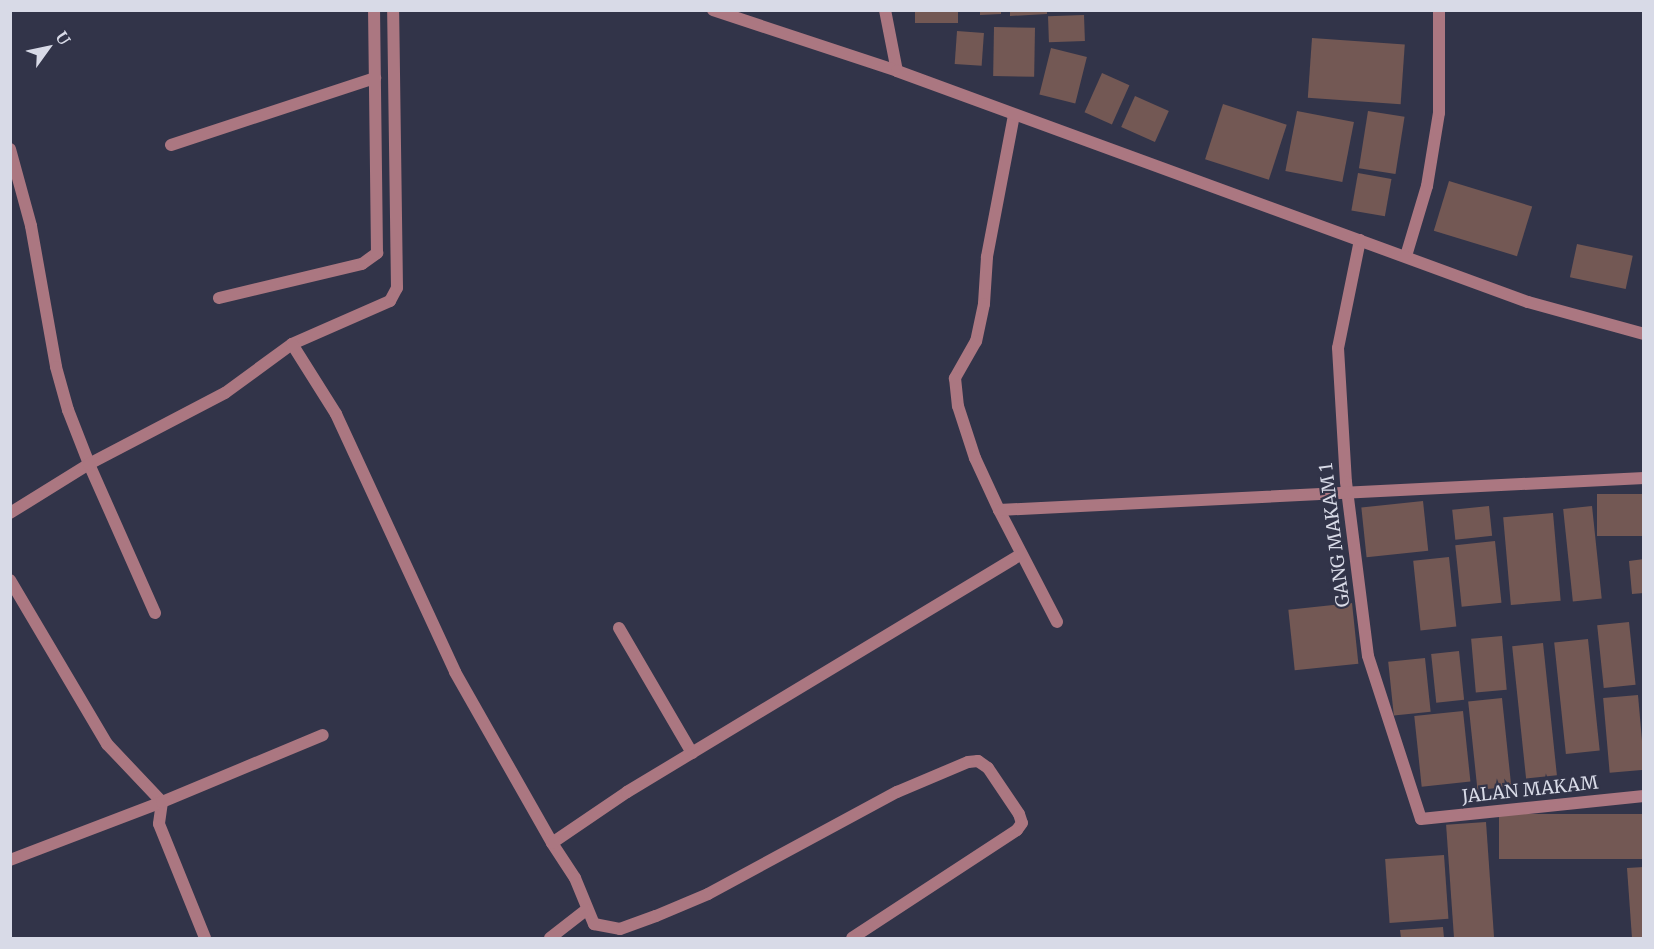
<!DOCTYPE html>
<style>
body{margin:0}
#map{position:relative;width:1654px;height:949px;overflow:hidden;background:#323449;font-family:Merriweather,serif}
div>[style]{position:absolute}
.building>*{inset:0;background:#735854;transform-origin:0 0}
.service>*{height:12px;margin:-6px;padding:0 6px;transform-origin:6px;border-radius:6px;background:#ab7781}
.minor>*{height:12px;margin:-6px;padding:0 6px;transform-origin:6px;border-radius:6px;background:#ab7781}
.tertiary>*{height:12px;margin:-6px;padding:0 6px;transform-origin:6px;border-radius:6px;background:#ab7781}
span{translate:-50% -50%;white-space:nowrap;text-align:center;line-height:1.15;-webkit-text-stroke:4.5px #323449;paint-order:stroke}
.street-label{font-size:18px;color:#d8dae7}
.frame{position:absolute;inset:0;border:12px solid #d8dae7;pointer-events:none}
.north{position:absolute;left:18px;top:18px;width:60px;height:60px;-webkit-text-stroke:4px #323449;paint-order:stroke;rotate:57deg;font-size:16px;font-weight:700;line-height:24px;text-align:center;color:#d8dae7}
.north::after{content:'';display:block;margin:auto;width:21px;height:27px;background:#d8dae7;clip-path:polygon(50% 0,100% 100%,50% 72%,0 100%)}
</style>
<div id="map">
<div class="building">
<div style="left:915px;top:10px;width:43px;height:13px"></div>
<div style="clip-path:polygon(980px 10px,1001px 10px,1001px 14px,980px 15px)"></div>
<div style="clip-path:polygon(1010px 10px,1047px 10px,1047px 14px,1010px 16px)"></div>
<div style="left:1084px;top:15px;width:26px;height:36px;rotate:88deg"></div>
<div style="left:994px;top:27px;width:41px;height:49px;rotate:1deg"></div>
<div style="left:957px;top:31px;width:27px;height:33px;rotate:4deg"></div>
<div style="left:1312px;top:38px;width:93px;height:60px;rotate:4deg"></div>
<div style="left:1051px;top:48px;width:37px;height:48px;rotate:14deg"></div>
<div style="left:1102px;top:73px;width:30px;height:43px;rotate:24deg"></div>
<div style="left:1135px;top:96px;width:37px;height:34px;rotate:24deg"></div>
<div style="left:1223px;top:104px;width:67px;height:58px;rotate:18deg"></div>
<div style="left:1297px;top:111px;width:58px;height:61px;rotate:11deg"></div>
<div style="left:1368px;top:111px;width:37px;height:58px;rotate:9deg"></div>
<div style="left:1358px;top:173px;width:34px;height:38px;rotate:10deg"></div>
<div style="left:1449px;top:181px;width:87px;height:52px;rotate:17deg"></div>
<div style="left:1577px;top:244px;width:57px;height:34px;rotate:12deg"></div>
<div style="left:1644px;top:494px;width:42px;height:47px;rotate:90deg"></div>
<div style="left:1423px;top:501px;width:50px;height:62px;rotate:84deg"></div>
<div style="left:1489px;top:506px;width:30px;height:37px;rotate:84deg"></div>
<div style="left:1592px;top:506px;width:93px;height:29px;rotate:84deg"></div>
<div style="left:1553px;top:513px;width:88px;height:50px;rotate:85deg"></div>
<div style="left:1495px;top:541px;width:62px;height:40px;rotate:84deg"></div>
<div style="left:1449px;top:557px;width:70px;height:36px;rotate:84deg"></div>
<div style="clip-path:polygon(1644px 559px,1644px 593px,1632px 594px,1629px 561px)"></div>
<div style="left:1352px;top:603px;width:61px;height:64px;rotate:84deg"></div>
<div style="left:1629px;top:622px;width:63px;height:32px;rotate:84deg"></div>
<div style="left:1502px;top:636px;width:54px;height:31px;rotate:85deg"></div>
<div style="left:1588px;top:639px;width:112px;height:34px;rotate:84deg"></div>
<div style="left:1543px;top:643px;width:133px;height:31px;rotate:84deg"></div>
<div style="left:1459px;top:651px;width:49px;height:28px;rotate:84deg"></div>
<div style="left:1425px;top:658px;width:54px;height:37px;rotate:84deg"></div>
<div style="left:1638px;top:695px;width:75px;height:35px;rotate:85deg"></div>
<div style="left:1502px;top:698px;width:89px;height:34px;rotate:84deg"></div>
<div style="left:1463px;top:711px;width:71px;height:49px;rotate:84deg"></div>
<div style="left:1644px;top:814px;width:45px;height:145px;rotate:90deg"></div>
<div style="left:1486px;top:822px;width:116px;height:40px;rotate:86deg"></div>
<div style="left:1444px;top:855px;width:64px;height:59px;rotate:86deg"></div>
<div style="clip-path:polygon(1644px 867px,1644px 938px,1632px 938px,1627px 868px)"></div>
<div style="clip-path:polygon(1443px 927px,1444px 938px,1401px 938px,1400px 930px)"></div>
</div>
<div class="service">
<div style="left:1360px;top:240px;width:110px;rotate:101.5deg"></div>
<div style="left:1338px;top:348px;width:134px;rotate:86.6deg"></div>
<div style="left:1346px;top:482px;width:175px;rotate:82.8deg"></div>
<div style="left:1368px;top:656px;width:171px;rotate:72deg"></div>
</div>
<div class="minor">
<div style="left:885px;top:10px;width:62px;rotate:78.9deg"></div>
<div style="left:1014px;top:115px;width:145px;rotate:100.8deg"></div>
<div style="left:987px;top:257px;width:47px;rotate:93.7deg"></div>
<div style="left:984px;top:304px;width:38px;rotate:102deg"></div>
<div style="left:976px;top:341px;width:43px;rotate:119.6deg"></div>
<div style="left:955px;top:378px;width:28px;rotate:84deg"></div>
<div style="left:958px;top:406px;width:55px;rotate:71.9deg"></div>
<div style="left:975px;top:458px;width:57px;rotate:65.2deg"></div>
<div style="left:999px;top:510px;width:126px;rotate:62.6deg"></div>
<div style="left:171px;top:145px;width:215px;rotate:-18.2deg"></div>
<div style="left:10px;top:149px;width:80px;rotate:74.7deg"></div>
<div style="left:31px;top:226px;width:143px;rotate:79.9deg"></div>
<div style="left:56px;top:367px;width:45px;rotate:74.4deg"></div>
<div style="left:68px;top:410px;width:58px;rotate:68.7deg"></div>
<div style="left:89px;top:464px;width:93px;rotate:148.2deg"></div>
<div style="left:1406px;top:256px;width:73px;rotate:-73.3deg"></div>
<div style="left:1427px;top:186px;width:74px;rotate:-80.7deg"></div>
<div style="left:1439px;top:113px;width:103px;rotate:-90deg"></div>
<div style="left:219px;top:298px;width:147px;rotate:-13.4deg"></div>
<div style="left:362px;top:264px;width:19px;rotate:-36deg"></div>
<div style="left:377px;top:253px;width:243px;rotate:-90.7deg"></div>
<div style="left:292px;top:344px;width:107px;rotate:-23.7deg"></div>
<div style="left:390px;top:301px;width:15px;rotate:-62deg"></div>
<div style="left:397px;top:288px;width:278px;rotate:-90.8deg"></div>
<div style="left:999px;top:510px;width:646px;rotate:-2.84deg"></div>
<div style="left:10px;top:580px;width:191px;rotate:59.4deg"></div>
<div style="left:107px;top:744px;width:80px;rotate:46.5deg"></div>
<div style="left:162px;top:802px;width:22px;rotate:98deg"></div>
<div style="left:159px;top:824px;width:123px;rotate:68deg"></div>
<div style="left:155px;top:613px;width:163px;rotate:-113.9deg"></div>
<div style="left:89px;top:464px;width:153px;rotate:-27.6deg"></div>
<div style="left:225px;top:393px;width:83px;rotate:-36.2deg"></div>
<div style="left:292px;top:344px;width:83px;rotate:57.8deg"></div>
<div style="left:336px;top:414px;width:284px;rotate:65.2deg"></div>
<div style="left:455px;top:672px;width:197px;rotate:60.4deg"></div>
<div style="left:552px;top:843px;width:42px;rotate:56.7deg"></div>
<div style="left:575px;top:878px;width:50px;rotate:67.6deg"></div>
<div style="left:594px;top:924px;width:26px;rotate:11deg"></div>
<div style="left:620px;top:929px;width:38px;rotate:-20deg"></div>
<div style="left:656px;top:916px;width:56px;rotate:-22.9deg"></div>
<div style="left:708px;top:894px;width:215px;rotate:-28.4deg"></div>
<div style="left:897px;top:792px;width:77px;rotate:-22.9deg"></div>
<div style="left:968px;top:762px;width:10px;rotate:-6deg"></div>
<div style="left:978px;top:761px;width:12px;rotate:35deg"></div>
<div style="left:988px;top:768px;width:55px;rotate:56deg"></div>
<div style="left:1019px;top:814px;width:9px;rotate:72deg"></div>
<div style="left:1022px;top:823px;width:9px;rotate:126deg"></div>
<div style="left:1017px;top:830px;width:197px;rotate:146.8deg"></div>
<div style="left:619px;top:628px;width:145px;rotate:59.7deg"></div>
<div style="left:1421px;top:819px;width:224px;rotate:-5.9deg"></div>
<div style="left:552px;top:843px;width:91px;rotate:-34.2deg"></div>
<div style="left:627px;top:792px;width:460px;rotate:-31.1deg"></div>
<div style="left:10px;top:860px;width:163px;rotate:-20.9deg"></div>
<div style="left:162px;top:802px;width:174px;rotate:-22.6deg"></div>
<div style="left:550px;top:938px;width:46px;rotate:-37.9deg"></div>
</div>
<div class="tertiary">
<div style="left:713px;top:10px;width:194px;rotate:18.3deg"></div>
<div style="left:897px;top:71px;width:672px;rotate:20.11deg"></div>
<div style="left:1528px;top:302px;width:120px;rotate:15.4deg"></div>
</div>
<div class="street-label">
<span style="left:1335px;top:535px;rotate:-97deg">GANG MAKAM 1</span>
<span style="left:1530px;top:790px;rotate:-6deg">JALAN MAKAM</span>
</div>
<div class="frame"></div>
<div class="north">U</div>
</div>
